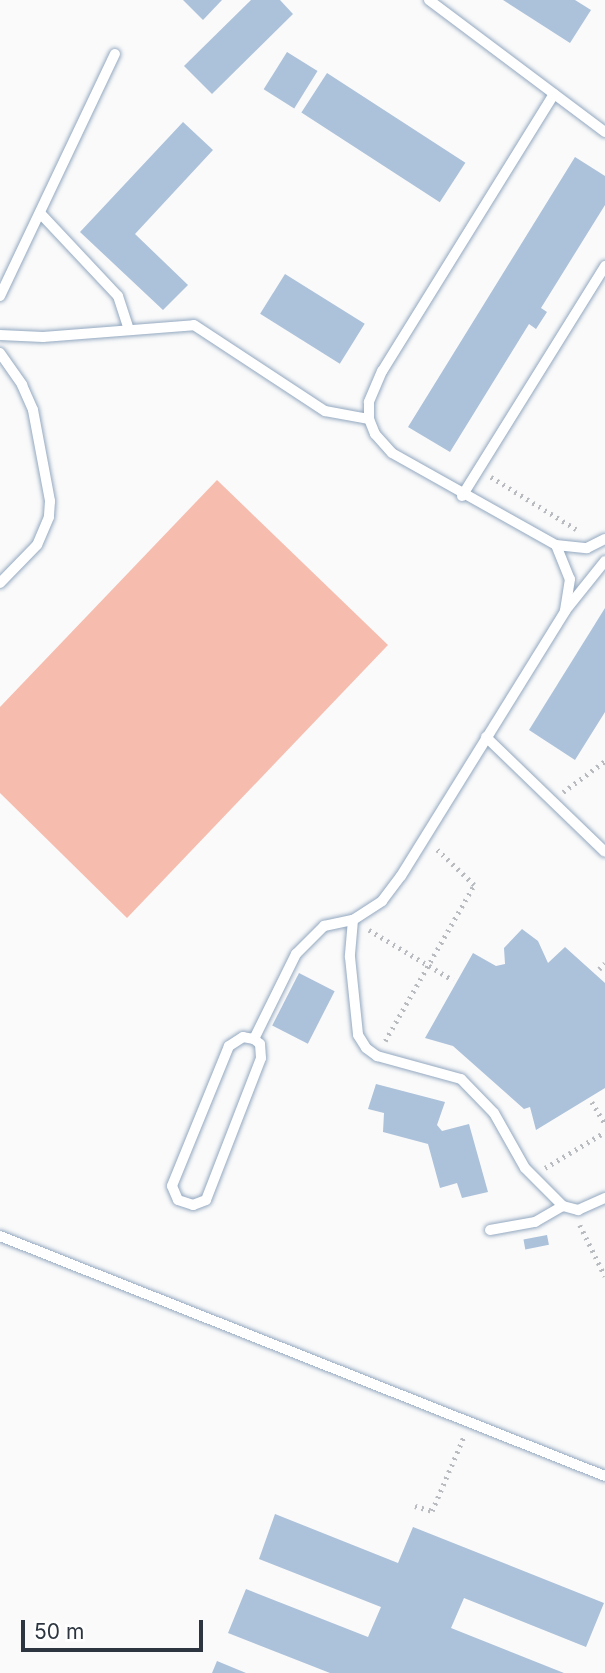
<!DOCTYPE html>
<style>
body{margin:0}
#map{position:relative;width:605px;height:1673px;overflow:hidden;background:#fafafa;font-family:Inter,sans-serif}
div>[style]{position:absolute}
.green>*{inset:0;background:#f6bcae}
.building>*{inset:0;background:#acc1da;transform-origin:0 0}
.path>*{height:4.5px;margin-top:-2.25px;transform-origin:0;background:repeating-linear-gradient(90deg,#b8bbbf 0 2px,transparent 0 7px)}
.roads{filter:drop-shadow(0 0 2px #93a8c0) drop-shadow(0 0 2px #93a8c0)}
.service>*{height:10px;margin:-5px;padding:0 5px;transform-origin:5px;border-radius:5px;background:#fff}
span{translate:-50% -50%;white-space:nowrap;text-align:center;line-height:1.15;-webkit-text-stroke:5px #fff;paint-order:stroke}
.scale{position:absolute;left:21px;top:1620px;width:182px;height:32px;box-sizing:border-box;border:4px solid #2d3640;border-top:0;padding-left:9px;font-size:21px;line-height:24px;white-space:nowrap;color:#2d3640;-webkit-text-stroke:5px #fff;paint-order:stroke}
</style>
<div id="map">
<div class="green">
<div style="clip-path:polygon(217px 480px,388px 645px,127px 918px,0 793px,0 707px)"></div>
</div>
<div class="building">
<div style="clip-path:polygon(183px 0,222px 0,203px 20px)"></div>
<div style="clip-path:polygon(251px 0,280px 0,293px 14px,212px 94px,184px 66px)"></div>
<div style="clip-path:polygon(503px 0,575px 0,591px 10px,570px 43px)"></div>
<div style="left:287px;top:52px;width:36px;height:44px;rotate:32deg"></div>
<div style="left:327px;top:73px;width:165px;height:47px;rotate:33deg"></div>
<div style="clip-path:polygon(183px 122px,213px 150px,135px 234px,188px 285px,163px 310px,80px 232px)"></div>
<div style="clip-path:polygon(575px 157px,605px 176px,605px 205px,541px 308px,547px 312px,536px 329px,529px 324px,450px 452px,408px 427px)"></div>
<div style="left:285px;top:274px;width:94px;height:47px;rotate:32deg"></div>
<div style="clip-path:polygon(605px 608px,605px 712px,575px 760px,529px 730px)"></div>
<div style="clip-path:polygon(522px 929px,538px 941px,548px 963px,565px 947px,605px 983px,605px 1088px,536px 1130px,530px 1107px,524px 1109px,453px 1046px,425px 1038px,473px 953px,496px 966px,505px 964px,504px 948px)"></div>
<div style="left:299px;top:973px;width:40px;height:59px;rotate:27deg"></div>
<div style="clip-path:polygon(376px 1084px,445px 1102px,437px 1125px,442px 1131px,469px 1124px,488px 1192px,462px 1198px,457px 1183px,440px 1188px,428px 1144px,383px 1132px,384px 1113px,368px 1109px)"></div>
<div style="left:547px;top:1235px;width:10px;height:24px;rotate:79deg"></div>
<div style="clip-path:polygon(275px 1514px,398px 1563px,413px 1527px,604px 1603px,586px 1647px,464px 1598px,451px 1628px,564px 1673px,330px 1673px,228px 1633px,246px 1589px,368px 1637px,381px 1607px,259px 1559px)"></div>
<div style="clip-path:polygon(217px 1661px,246px 1673px,212px 1673px)"></div>
</div>
<div class="path">
<div style="left:491px;top:477px;width:100px;rotate:31.5deg"></div>
<div style="left:563px;top:792px;width:52px;rotate:-36.4deg"></div>
<div style="left:369px;top:930px;width:98px;rotate:30.8deg"></div>
<div style="left:599px;top:969px;width:8px;rotate:-45deg"></div>
<div style="left:385px;top:1041px;width:180px;rotate:-60.3deg"></div>
<div style="left:474px;top:885px;width:54px;rotate:-136.5deg"></div>
<div style="left:592px;top:1102px;width:26px;rotate:59deg"></div>
<div style="left:545px;top:1168px;width:70px;rotate:-31deg"></div>
<div style="left:580px;top:1225px;width:57px;rotate:63.9deg"></div>
<div style="left:415px;top:1506px;width:18px;rotate:16deg"></div>
<div style="left:432px;top:1511px;width:82px;rotate:-66.9deg"></div>
</div>
<div class="roads">
<div class="service">
<div style="left:429px;top:0;width:220px;rotate:36.9deg"></div>
<div style="left:554px;top:94px;width:326px;rotate:121.8deg"></div>
<div style="left:382px;top:371px;width:34px;rotate:113deg"></div>
<div style="left:369px;top:402px;width:17px;rotate:90deg"></div>
<div style="left:369px;top:419px;width:16px;rotate:68deg"></div>
<div style="left:375px;top:434px;width:25px;rotate:48deg"></div>
<div style="left:392px;top:453px;width:188px;rotate:29.3deg"></div>
<div style="left:556px;top:545px;width:37px;rotate:68deg"></div>
<div style="left:570px;top:579px;width:32px;rotate:99deg"></div>
<div style="left:40px;top:213px;width:114px;rotate:46.8deg"></div>
<div style="left:118px;top:296px;width:35px;rotate:72deg"></div>
<div style="left:0;top:296px;width:268px;rotate:-64.6deg"></div>
<div style="left:0;top:335px;width:43px;rotate:2.7deg"></div>
<div style="left:43px;top:337px;width:151px;rotate:-4.5deg"></div>
<div style="left:194px;top:325px;width:157px;rotate:33.3deg"></div>
<div style="left:325px;top:411px;width:45px;rotate:10.3deg"></div>
<div style="left:0;top:353px;width:39px;rotate:55deg"></div>
<div style="left:22px;top:385px;width:27px;rotate:66deg"></div>
<div style="left:33px;top:410px;width:93px;rotate:79.4deg"></div>
<div style="left:50px;top:501px;width:16px;rotate:94deg"></div>
<div style="left:49px;top:517px;width:30px;rotate:113deg"></div>
<div style="left:37px;top:545px;width:53px;rotate:134.2deg"></div>
<div style="left:462px;top:496px;width:271px;rotate:-58.1deg"></div>
<div style="left:556px;top:545px;width:31px;rotate:6deg"></div>
<div style="left:587px;top:548px;width:20px;rotate:-27deg"></div>
<div style="left:486px;top:737px;width:165px;rotate:44deg"></div>
<div style="left:353px;top:920px;width:37px;rotate:95deg"></div>
<div style="left:350px;top:957px;width:78px;rotate:84.1deg"></div>
<div style="left:358px;top:1035px;width:15px;rotate:58deg"></div>
<div style="left:366px;top:1048px;width:14px;rotate:36deg"></div>
<div style="left:377px;top:1056px;width:87px;rotate:15.3deg"></div>
<div style="left:461px;top:1079px;width:47px;rotate:45.9deg"></div>
<div style="left:494px;top:1113px;width:63px;rotate:60.6deg"></div>
<div style="left:525px;top:1168px;width:54px;rotate:45deg"></div>
<div style="left:563px;top:1206px;width:16px;rotate:15deg"></div>
<div style="left:578px;top:1210px;width:30px;rotate:-24deg"></div>
<div style="left:254px;top:1039px;width:11px;rotate:-170deg"></div>
<div style="left:243px;top:1037px;width:17px;rotate:147deg"></div>
<div style="left:229px;top:1046px;width:151px;rotate:112.2deg"></div>
<div style="left:172px;top:1186px;width:15px;rotate:67deg"></div>
<div style="left:178px;top:1200px;width:16px;rotate:18deg"></div>
<div style="left:193px;top:1205px;width:14px;rotate:-21deg"></div>
<div style="left:206px;top:1200px;width:152px;rotate:-68.8deg"></div>
<div style="left:261px;top:1058px;width:14px;rotate:-94deg"></div>
<div style="left:260px;top:1044px;width:8px;rotate:-140deg"></div>
<div style="left:254px;top:1039px;width:95px;rotate:-63.7deg"></div>
<div style="left:296px;top:954px;width:40px;rotate:-45deg"></div>
<div style="left:324px;top:926px;width:30px;rotate:-12deg"></div>
<div style="left:353px;top:920px;width:35px;rotate:-33deg"></div>
<div style="left:382px;top:901px;width:31px;rotate:-53deg"></div>
<div style="left:401px;top:876px;width:312px;rotate:-58.2deg"></div>
<div style="left:565px;top:611px;width:64px;rotate:-51.3deg"></div>
<div style="left:490px;top:1230px;width:46px;rotate:-10.1deg"></div>
<div style="left:535px;top:1222px;width:32px;rotate:-30deg"></div>
<div style="left:0;top:1236px;width:651px;rotate:21.64deg"></div>
</div>
</div>
<div class="scale">50 m</div>
</div>
